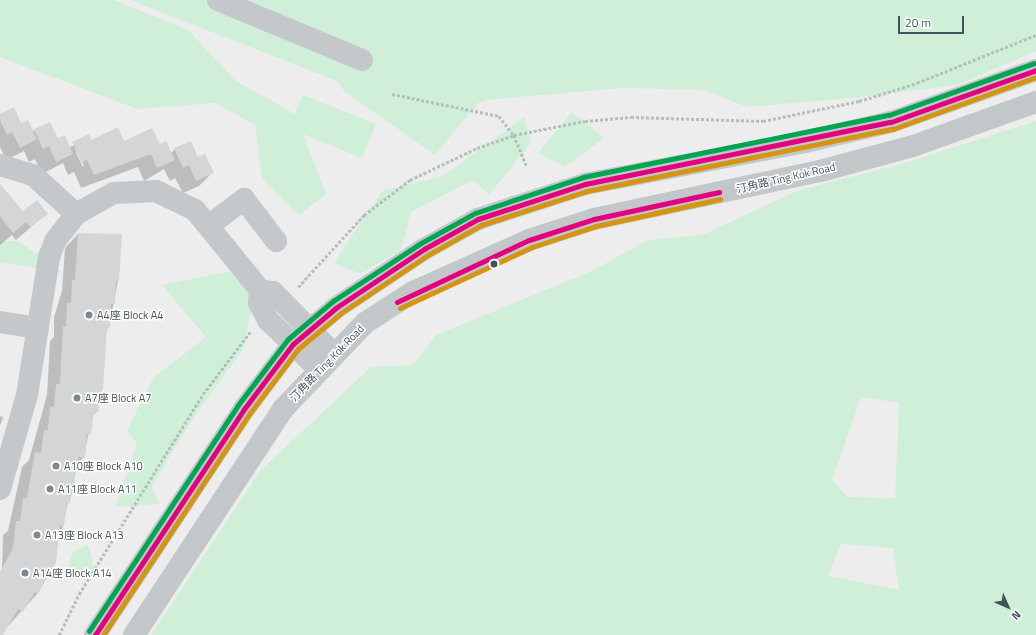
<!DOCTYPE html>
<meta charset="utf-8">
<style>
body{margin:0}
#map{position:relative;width:1036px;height:635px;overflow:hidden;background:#eeeded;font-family:"Titillium Web","Noto Sans TC",sans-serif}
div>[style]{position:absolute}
.green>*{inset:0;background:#d0efd9}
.shadow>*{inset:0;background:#0003}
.building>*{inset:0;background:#d4d5d6}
.path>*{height:2.5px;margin-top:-1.25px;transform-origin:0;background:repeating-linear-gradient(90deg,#b3c1bb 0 3px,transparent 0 5px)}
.minor>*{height:22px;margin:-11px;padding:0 11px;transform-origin:11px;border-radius:11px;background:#c5c8ca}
.major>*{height:22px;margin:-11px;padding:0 11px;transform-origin:11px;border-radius:11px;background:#c2c7ca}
.bus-1>*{height:5px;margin:-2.5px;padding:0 2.5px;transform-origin:2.5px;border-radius:2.5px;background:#e5007d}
.bus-2>*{height:5px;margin:-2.5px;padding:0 2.5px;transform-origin:2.5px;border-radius:2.5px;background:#d39512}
.bus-3>*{height:5px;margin:-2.5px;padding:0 2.5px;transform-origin:2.5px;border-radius:2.5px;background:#00a651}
.dots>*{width:11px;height:11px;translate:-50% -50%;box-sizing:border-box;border:2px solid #fff;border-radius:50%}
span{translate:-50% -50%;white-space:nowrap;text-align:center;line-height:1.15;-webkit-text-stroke:3px #fff;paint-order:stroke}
.street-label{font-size:11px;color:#44525b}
.poi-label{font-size:11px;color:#44525b}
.left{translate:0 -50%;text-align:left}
.north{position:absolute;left:988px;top:587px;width:40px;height:40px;-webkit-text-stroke:3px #fff;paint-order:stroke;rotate:135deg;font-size:11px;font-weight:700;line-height:16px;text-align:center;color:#44525b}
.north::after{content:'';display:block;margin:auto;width:14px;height:18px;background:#44525b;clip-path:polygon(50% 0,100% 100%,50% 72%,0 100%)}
.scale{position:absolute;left:898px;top:16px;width:66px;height:18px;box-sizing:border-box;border:2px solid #44525b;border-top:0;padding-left:5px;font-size:12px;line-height:14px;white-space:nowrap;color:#44525b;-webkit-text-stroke:3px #fff;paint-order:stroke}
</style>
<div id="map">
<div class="green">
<div style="clip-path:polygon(0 0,114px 0,188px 30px,236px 81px,295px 114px,303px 95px,376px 124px,362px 158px,303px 134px,326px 194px,299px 215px,262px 178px,255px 125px,215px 103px,137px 109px,0 57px)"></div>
<div style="clip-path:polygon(130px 0,1036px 0,1036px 51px,957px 85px,862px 97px,747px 107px,705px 90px,622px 88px,486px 100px,478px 103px,435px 155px,344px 91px,337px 81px)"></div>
<div style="clip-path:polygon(572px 112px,604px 138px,565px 167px,538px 153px)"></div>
<div style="clip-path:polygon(524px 117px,531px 143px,489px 195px,473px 180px,411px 212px,401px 250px,361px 274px,334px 263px,382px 191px,443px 176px)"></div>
<div style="clip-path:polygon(evenodd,1036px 121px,1036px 635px,151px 635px,261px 470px,371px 367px,413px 365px,436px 335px,592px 271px,648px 240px,702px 235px,799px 190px,908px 162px,1036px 121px,861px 397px,899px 403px,895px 498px,847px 497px,832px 480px,861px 397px,1036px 121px,841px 544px,893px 548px,899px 590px,828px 576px,841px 544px)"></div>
<div style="clip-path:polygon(0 241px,18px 241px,64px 273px,0 262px)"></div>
<div style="clip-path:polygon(259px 266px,244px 348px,192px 420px,152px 486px,159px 504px,115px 507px,137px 444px,127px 431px,153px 378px,206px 337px,162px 285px)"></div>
<div style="clip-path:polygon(88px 545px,95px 570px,89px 579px,66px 572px,73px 552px)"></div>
</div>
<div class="shadow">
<div style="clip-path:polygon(evenodd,0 115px,69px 147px,91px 141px,159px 145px,171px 153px,175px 149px,197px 158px,212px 173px,199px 186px,183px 193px,175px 178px,170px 181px,164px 169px,144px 181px,138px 167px,81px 188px,74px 172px,68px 175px,63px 163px,42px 174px,35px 159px,29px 162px,24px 151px,6px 160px,0 147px,0 115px,76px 153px,78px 153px,84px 166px,83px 167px,76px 153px)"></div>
<div style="clip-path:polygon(0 193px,22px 212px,46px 214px,16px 240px,12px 235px,0 245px)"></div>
<div style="clip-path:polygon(78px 234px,118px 281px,109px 327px,105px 331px,97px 411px,92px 416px,84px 457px,76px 465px,63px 526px,38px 593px,0 635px,3px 535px,8px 531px,22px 467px,29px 460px,47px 395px,50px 341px,54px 337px,54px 317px,62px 291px,65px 248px)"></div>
<div style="clip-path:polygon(0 416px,3px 417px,0 426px)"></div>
</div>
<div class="building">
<div style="clip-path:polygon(14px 107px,21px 123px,28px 120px,37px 139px,20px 148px,12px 132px,7px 135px,0 120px,0 114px)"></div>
<div style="clip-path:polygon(50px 122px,58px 138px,65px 135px,73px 154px,56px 162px,49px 146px,43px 149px,34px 129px)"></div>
<div style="clip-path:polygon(118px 127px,124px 141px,152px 128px,160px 144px,166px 141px,175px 160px,157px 168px,151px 154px,94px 175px,87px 160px,81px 162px,72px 142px,89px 134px,91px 140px)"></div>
<div style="clip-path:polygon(191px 141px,198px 157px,205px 154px,214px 173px,196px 181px,189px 165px,183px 168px,174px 148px)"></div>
<div style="clip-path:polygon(0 184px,23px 211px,37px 200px,48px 214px,30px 227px,26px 222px,13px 233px,0 216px)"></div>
<div style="clip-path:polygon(78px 233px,122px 234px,119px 281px,116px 281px,115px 304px,111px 304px,110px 327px,107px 328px,103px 389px,98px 412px,94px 412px,91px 435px,87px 434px,85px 458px,79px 457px,70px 503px,67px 503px,64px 526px,60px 525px,56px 562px,38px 594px,35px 592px,23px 612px,18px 609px,3px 635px,0 635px,0 572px,13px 548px,16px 521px,20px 521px,23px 498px,27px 498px,35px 452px,41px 453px,44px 430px,48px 430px,50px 407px,54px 407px,56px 384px,60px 384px,63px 326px,66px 327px,67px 303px,71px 303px,72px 280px,75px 280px)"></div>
</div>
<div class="path">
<div style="left:392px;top:94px;width:109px;rotate:11.6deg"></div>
<div style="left:499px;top:116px;width:24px;rotate:52deg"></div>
<div style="left:514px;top:135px;width:35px;rotate:68deg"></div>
<div style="left:298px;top:287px;width:98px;rotate:-47.5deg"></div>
<div style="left:364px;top:215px;width:58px;rotate:-37.3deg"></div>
<div style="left:410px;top:180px;width:74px;rotate:-25.5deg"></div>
<div style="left:477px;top:148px;width:39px;rotate:-19deg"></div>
<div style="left:514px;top:135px;width:72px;rotate:-11.2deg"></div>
<div style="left:585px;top:121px;width:46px;rotate:-5deg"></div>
<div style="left:631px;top:117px;width:132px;rotate:1.7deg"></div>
<div style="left:763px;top:121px;width:98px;rotate:-11.8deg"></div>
<div style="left:859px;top:101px;width:61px;rotate:-17.2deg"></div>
<div style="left:917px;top:83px;width:128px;rotate:-22deg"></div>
<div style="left:59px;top:635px;width:46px;rotate:-64deg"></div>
<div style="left:79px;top:594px;width:235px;rotate:-58.2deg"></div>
<div style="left:203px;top:394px;width:78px;rotate:-52.8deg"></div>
</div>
<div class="minor">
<div style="left:218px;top:0;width:156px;rotate:22.6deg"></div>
<div style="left:0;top:165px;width:34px;rotate:17deg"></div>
<div style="left:33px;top:175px;width:58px;rotate:42.2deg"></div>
<div style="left:210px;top:225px;width:43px;rotate:-37.4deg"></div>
<div style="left:244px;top:199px;width:53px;rotate:52.7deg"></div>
<div style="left:260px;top:290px;width:13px;rotate:9deg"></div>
<div style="left:273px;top:292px;width:86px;rotate:45.5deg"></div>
<div style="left:0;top:322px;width:38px;rotate:9deg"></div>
<div style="left:0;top:489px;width:98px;rotate:-74deg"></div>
<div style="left:27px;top:395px;width:140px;rotate:-80.9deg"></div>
<div style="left:49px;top:257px;width:17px;rotate:-69deg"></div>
<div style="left:55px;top:241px;width:34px;rotate:-52deg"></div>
<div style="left:76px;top:214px;width:43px;rotate:-28.9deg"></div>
<div style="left:114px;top:193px;width:42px;rotate:-2.7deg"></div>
<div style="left:156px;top:191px;width:43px;rotate:26deg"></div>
<div style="left:195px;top:210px;width:103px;rotate:50.9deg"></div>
<div style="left:260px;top:290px;width:13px;rotate:94deg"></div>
<div style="left:259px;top:303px;width:19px;rotate:62deg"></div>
<div style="left:268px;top:320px;width:71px;rotate:43.9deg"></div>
</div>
<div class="major">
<div style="left:95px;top:635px;width:271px;rotate:-56.6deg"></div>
<div style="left:244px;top:409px;width:81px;rotate:-53deg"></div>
<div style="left:293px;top:344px;width:57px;rotate:-40.1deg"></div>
<div style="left:337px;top:307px;width:105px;rotate:-33.7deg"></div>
<div style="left:424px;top:249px;width:62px;rotate:-29.1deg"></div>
<div style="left:478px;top:219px;width:113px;rotate:-18.1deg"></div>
<div style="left:585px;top:184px;width:224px;rotate:-10.8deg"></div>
<div style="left:805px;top:142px;width:88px;rotate:-13.1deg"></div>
<div style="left:891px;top:122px;width:154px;rotate:-19.7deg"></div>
<div style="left:134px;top:635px;width:271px;rotate:-56.6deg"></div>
<div style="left:283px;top:409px;width:119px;rotate:-46.4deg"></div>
<div style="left:365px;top:323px;width:57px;rotate:-32.9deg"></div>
<div style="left:413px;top:292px;width:127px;rotate:-24.1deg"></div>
<div style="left:529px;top:240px;width:68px;rotate:-17.9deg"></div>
<div style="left:594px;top:219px;width:231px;rotate:-12deg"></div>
<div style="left:820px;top:171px;width:96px;rotate:-15deg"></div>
<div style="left:913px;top:146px;width:131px;rotate:-19.7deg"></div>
</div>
<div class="bus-1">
<div style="left:397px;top:302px;width:146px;rotate:-25.2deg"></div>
<div style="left:529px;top:240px;width:68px;rotate:-17.9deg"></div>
<div style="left:594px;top:219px;width:128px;rotate:-12.2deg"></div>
<div style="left:95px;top:635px;width:271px;rotate:-56.6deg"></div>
<div style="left:244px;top:409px;width:81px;rotate:-53deg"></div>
<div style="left:293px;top:344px;width:57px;rotate:-40.1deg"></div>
<div style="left:337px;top:307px;width:105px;rotate:-33.7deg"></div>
<div style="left:424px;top:249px;width:62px;rotate:-29.1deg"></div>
<div style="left:478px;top:219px;width:113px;rotate:-18.1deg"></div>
<div style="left:585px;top:184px;width:312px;rotate:-11.5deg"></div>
<div style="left:891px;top:122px;width:154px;rotate:-19.7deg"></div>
</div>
<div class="bus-2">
<div style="left:400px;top:308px;width:145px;rotate:-24.8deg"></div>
<div style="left:532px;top:247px;width:67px;rotate:-18.2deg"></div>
<div style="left:596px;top:226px;width:127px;rotate:-12.3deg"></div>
<div style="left:103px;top:635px;width:266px;rotate:-56.5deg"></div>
<div style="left:250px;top:413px;width:80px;rotate:-53.1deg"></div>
<div style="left:298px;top:349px;width:56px;rotate:-39.9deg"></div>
<div style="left:341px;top:313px;width:105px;rotate:-33.7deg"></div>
<div style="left:428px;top:255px;width:61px;rotate:-29.5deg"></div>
<div style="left:481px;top:225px;width:111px;rotate:-17.8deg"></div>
<div style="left:587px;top:191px;width:312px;rotate:-11.5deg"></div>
<div style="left:893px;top:129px;width:152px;rotate:-20deg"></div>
</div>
<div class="bus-3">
<div style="left:89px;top:631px;width:271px;rotate:-56.6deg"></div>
<div style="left:238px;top:405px;width:83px;rotate:-52.9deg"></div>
<div style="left:288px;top:339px;width:59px;rotate:-40.2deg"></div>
<div style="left:333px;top:301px;width:105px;rotate:-33.4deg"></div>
<div style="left:421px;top:243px;width:62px;rotate:-29.1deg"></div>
<div style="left:475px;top:213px;width:114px;rotate:-18.4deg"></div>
<div style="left:583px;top:177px;width:312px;rotate:-11.5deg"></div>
<div style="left:889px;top:115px;width:154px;rotate:-19.7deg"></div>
</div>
<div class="dots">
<div style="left:494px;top:264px;background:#44525b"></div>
<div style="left:89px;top:315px;background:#80888e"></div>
<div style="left:77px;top:398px;background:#80888e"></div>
<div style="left:56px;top:466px;background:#80888e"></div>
<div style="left:50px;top:489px;background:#80888e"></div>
<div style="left:37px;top:535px;background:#80888e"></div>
<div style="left:25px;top:573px;background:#80888e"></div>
</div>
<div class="street-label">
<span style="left:786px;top:178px;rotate:-13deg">汀角路 Ting Kok Road</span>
<span style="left:327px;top:363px;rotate:-46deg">汀角路 Ting Kok Road</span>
</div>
<div class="poi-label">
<span class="left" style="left:97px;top:315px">A4座 Block A4</span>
<span class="left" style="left:85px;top:398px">A7座 Block A7</span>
<span class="left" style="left:64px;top:466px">A10座 Block A10</span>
<span class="left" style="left:58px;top:489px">A11座 Block A11</span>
<span class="left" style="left:45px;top:535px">A13座 Block A13</span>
<span class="left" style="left:33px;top:573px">A14座 Block A14</span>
</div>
<div class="north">N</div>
<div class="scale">20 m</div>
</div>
